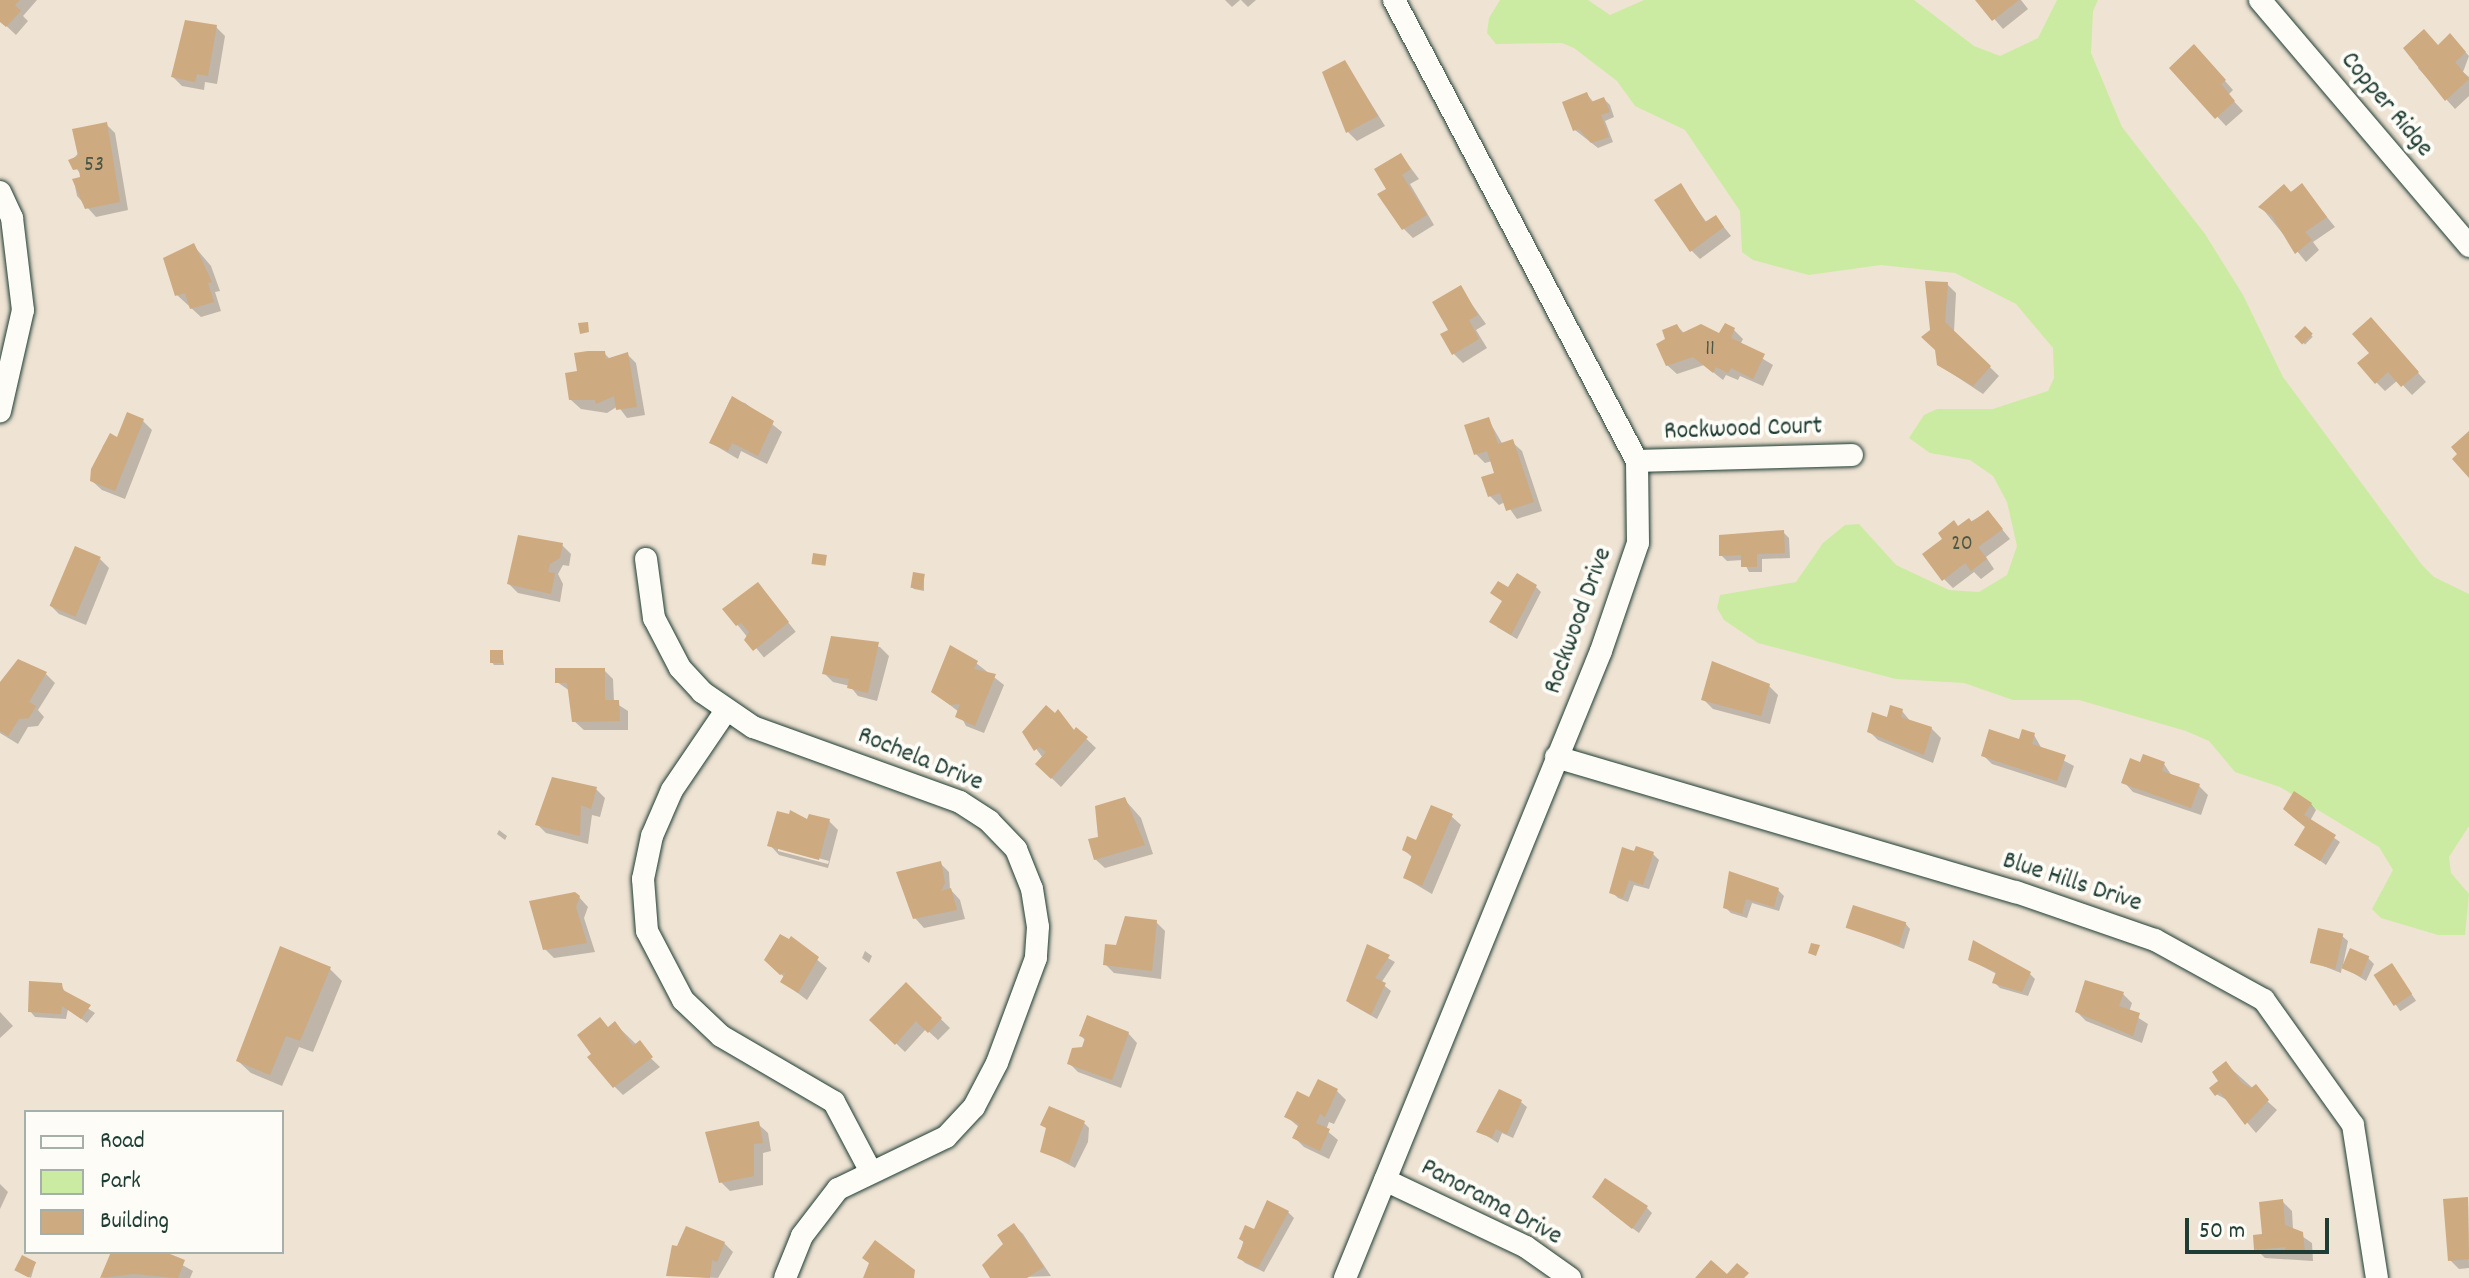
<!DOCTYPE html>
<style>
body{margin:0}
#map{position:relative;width:2469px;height:1278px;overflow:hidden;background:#efe3d3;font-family:Dekko,sans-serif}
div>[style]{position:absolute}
.green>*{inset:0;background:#cceba2}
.shadow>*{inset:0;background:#0003;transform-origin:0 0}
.building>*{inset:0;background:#ceaa80;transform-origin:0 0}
.roads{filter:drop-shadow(0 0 2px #1f3d34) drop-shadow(0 0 2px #1f3d34)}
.minor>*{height:22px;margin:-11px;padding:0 11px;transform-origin:11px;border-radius:11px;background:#fdfcf7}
span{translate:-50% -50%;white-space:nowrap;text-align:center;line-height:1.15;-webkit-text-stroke:8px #fdfcf7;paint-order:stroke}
.number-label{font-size:22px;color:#4b5847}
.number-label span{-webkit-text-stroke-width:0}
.street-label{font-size:26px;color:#1f3d34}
.legend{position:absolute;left:24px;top:1110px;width:260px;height:144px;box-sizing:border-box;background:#fdfcf7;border:2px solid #a4b0a9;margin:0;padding:10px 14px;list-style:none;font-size:24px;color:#1f3d34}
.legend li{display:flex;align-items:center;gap:16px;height:40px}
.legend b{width:40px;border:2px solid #a4b0a9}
.scale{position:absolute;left:2185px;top:1218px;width:144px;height:36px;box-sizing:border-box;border:4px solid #1f3d34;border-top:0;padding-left:10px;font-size:24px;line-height:28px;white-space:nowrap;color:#1f3d34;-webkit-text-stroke:6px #fdfcf7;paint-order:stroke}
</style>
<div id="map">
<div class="green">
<div style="clip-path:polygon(1500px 0,1588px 0,1610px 15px,1644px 0,1914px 0,1974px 46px,2000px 56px,2038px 38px,2057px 0,2098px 0,2093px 11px,2091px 53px,2122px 127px,2205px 234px,2243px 295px,2283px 377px,2422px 565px,2434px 577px,2469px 594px,2469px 826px,2449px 857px,2451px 873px,2469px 894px,2465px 935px,2438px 935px,2381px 918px,2372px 909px,2393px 870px,2379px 847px,2280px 787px,2235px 772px,2209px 741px,2186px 731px,2079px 700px,2013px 700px,1964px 683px,1896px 679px,1758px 643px,1724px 620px,1717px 608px,1720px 595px,1796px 582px,1823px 543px,1845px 525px,1859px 524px,1896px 565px,1949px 590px,1979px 592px,2007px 575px,2017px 546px,2007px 502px,1993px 476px,1970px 460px,1930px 453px,1909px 438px,1924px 415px,1937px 409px,1993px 409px,2048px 391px,2054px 378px,2053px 348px,2016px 304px,1955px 273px,1881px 265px,1809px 275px,1753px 260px,1742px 252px,1740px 211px,1685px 130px,1635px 106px,1617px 81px,1574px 48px,1562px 43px,1496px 44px,1487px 33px,1489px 18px)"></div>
</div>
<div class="shadow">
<div style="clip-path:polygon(0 0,37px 0,23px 16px,28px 21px,16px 35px,0 20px)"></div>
<div style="clip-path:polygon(1225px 0,1240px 0,1232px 7px)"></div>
<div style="clip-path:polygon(1241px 0,1256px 0,1248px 7px)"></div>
<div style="clip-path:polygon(1978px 0,2021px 0,2028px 9px,2003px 29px)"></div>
<div style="clip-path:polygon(216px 27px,225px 36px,217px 84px,205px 82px,204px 90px,182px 86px,173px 77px)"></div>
<div style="clip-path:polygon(2459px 45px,2469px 56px,2463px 72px,2469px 77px,2469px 96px,2455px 109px,2418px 68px,2438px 47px)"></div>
<div style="clip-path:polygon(2203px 56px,2233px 90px,2228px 95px,2243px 111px,2226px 126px,2172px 68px)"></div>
<div style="clip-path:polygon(1345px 62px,1385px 126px,1357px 141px,1348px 132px,1325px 73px)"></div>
<div style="clip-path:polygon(1587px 94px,1594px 103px,1604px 99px,1610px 105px,1614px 117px,1605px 121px,1613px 142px,1598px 148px,1575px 130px)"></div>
<div style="clip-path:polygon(106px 124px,115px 133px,128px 210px,96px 217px,77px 196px,74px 181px,84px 179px,71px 161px)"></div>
<div style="clip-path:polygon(1401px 155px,1419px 179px,1410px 184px,1434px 225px,1413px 238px,1404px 229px,1389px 189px)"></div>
<div style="clip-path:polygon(1680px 185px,1707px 223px,1716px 217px,1731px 236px,1700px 259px,1691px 250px)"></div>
<div style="clip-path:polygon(2302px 186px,2335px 227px,2313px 242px,2319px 250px,2306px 262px,2261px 207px)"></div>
<div style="clip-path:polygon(194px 246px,211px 266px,220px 291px,215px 292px,221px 311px,201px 317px,177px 295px)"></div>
<div style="clip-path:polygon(1947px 284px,1956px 293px,1954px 332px,1999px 376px,1983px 394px,1939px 365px,1932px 331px)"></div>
<div style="clip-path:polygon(1460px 288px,1486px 324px,1476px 330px,1487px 348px,1463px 363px,1454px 354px,1451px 330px)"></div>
<div style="clip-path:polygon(1677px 326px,1685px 334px,1720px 336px,1734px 330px,1743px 339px,1740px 345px,1773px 365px,1763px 386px,1740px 376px,1738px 380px,1726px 375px,1723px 380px,1704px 365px,1677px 374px,1667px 365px,1668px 340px)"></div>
<div style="left:2305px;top:329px;width:11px;height:11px;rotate:45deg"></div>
<div style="clip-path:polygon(2380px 329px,2426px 382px,2412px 395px,2398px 380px,2385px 391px,2376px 382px)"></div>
<div style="clip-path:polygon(604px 353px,611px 360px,627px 354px,636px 363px,645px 415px,627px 418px,618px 406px,607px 413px,581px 409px,571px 400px,579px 373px)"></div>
<div style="clip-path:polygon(730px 400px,745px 403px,782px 432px,767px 464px,741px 451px,738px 459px,711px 443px)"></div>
<div style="clip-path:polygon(1488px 419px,1503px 445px,1512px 442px,1522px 451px,1542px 511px,1517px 519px,1505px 502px,1499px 505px,1489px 495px,1496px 474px,1492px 461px,1485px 463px,1476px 454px)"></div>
<div style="clip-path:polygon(143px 421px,152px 430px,125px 499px,102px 490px,92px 481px,103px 446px,110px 436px,118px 439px)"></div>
<div style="clip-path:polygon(1988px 512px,2010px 539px,1986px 557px,1994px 569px,1981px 579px,1974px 572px,1953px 588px,1944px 579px,1959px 528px)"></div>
<div style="clip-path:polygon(1783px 532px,1789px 538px,1790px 558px,1762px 559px,1762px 572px,1749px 572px,1743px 560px,1727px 561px,1721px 555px)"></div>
<div style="clip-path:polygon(562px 545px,571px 554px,569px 566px,563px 565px,558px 574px,563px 584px,560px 602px,518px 593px,509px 584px)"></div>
<div style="clip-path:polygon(100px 559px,109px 568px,86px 625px,59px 614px,50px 605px)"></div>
<div style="clip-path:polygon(924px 576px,924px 591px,914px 589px,912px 587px)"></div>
<div style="left:758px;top:585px;width:60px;height:41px;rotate:51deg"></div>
<div style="clip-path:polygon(1535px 586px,1541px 592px,1517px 639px,1497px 627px,1504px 602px,1492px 593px)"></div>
<div style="clip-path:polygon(832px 638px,880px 647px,889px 656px,877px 701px,858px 696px,850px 686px,833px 682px,824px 673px)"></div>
<div style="clip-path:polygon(502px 652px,504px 665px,494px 665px,492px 662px)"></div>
<div style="clip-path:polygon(976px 663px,1004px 685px,984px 733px,966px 726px,959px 712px,933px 692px)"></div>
<div style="clip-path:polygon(604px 670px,613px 679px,614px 702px,628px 711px,628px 730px,584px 730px,574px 721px,570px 691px,557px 682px)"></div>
<div style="clip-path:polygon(46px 674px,55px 683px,38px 710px,44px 717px,38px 726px,28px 727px,18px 744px,0 733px,0 690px)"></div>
<div style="clip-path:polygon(1769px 686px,1778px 695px,1770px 724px,1713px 709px,1704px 700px)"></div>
<div style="clip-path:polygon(1902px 711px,1911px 722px,1931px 728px,1941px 738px,1933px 763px,1878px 740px,1869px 731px)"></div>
<div style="clip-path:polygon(1077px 730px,1096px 748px,1061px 787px,1037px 764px,1043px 758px,1024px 732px)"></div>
<div style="clip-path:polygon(2034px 735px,2042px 749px,2074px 766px,2066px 788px,1992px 764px,1983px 755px)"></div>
<div style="clip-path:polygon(2141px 764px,2164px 764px,2172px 776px,2199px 786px,2208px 795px,2201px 815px,2133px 792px,2124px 782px)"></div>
<div style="clip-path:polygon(596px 789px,605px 798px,600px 817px,592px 815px,588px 844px,546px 833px,537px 824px)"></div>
<div style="clip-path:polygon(1125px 800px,1141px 818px,1153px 854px,1105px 868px,1095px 859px,1100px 838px)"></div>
<div style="clip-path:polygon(2311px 804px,2316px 810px,2310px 821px,2340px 842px,2326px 865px,2297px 844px,2307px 828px,2291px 815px)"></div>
<div style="clip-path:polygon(1451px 816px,1461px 825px,1432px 894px,1405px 878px,1413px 858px,1404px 850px)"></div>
<div style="clip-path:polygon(evenodd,829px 821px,838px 830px,828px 868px,779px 855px,770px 845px,809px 822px,829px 821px,778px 847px,829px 861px,828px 864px,778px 851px,778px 847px)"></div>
<div style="clip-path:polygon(499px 830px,507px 836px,505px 840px,497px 834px)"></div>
<div style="clip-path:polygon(1653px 854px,1659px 860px,1649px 889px,1634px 885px,1628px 902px,1618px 898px,1612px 892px)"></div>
<div style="clip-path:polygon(940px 863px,949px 872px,950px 889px,960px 900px,965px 919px,924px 928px,915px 918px)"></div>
<div style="clip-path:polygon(1730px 873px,1778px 890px,1784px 896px,1779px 911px,1752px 903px,1747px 918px,1731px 913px,1725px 907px)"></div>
<div style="clip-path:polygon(579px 897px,588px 907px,584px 918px,595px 952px,554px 958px,545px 949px)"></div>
<div style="clip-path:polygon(1156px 922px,1165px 931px,1161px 979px,1114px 973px,1105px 964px,1118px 947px)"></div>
<div style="clip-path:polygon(1905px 923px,1910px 929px,1904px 949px,1848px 927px)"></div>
<div style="clip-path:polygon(2342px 936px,2348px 941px,2343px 965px,2368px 958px,2374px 964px,2366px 981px,2342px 966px,2341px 973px,2313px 962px)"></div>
<div style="clip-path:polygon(792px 939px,827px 968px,807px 1000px,783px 982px,785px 978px,767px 960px)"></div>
<div style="clip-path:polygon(1368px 947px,1395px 962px,1381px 983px,1391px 991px,1377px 1019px,1349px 1003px)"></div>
<div style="clip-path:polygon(865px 951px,872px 956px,869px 963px,862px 958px)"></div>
<div style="clip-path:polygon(1970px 960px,2029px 973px,2035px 979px,2028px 996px,2000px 988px,1994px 982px,1997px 974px)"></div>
<div style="left:2392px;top:965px;width:43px;height:19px;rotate:56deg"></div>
<div style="clip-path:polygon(330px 969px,342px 981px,313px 1052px,299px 1047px,282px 1086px,251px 1073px,238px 1061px)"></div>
<div style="clip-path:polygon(61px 985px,67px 995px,95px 1013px,87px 1023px,68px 1009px,66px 1019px,35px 1017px,30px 1011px)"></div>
<div style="clip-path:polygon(906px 985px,950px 1028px,938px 1040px,926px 1029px,905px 1052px,872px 1020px)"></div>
<div style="clip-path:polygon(2123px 994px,2132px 1003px,2129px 1012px,2148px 1024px,2142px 1043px,2086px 1021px,2077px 1012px)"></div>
<div style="clip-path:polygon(0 1012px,13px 1026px,0 1038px)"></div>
<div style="clip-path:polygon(615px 1024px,660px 1067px,623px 1095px,614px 1086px,609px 1029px)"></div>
<div style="clip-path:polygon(1128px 1033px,1137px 1043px,1121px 1088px,1078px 1072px,1069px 1063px,1083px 1049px,1086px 1041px,1081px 1036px)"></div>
<div style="clip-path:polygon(2226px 1064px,2277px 1110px,2256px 1133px,2229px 1101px,2216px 1094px)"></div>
<div style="clip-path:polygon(1337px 1091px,1346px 1100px,1334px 1124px,1329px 1122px,1326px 1130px,1338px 1140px,1329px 1159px,1304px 1147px,1295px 1138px,1300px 1128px,1287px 1117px,1310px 1100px)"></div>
<div style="clip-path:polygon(1521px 1102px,1527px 1107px,1513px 1138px,1502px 1133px,1498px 1143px,1479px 1131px)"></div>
<div style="clip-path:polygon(1083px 1122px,1089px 1128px,1088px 1142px,1075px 1168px,1043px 1151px)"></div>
<div style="clip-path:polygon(758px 1124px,768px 1133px,771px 1151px,763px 1153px,763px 1185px,730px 1191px,721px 1182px)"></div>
<div style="clip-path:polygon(0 1184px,8px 1192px,0 1209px)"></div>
<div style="clip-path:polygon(2468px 1199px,2469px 1268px,2459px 1269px,2450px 1260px)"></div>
<div style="clip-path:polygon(2282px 1201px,2292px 1211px,2293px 1230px,2312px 1243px,2313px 1261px,2265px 1258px,2256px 1249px)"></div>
<div style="clip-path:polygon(1646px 1207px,1652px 1213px,1639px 1233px,1609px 1211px)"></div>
<div style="clip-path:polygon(1288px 1212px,1294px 1218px,1264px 1272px,1245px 1263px,1239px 1257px,1247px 1228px,1254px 1232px)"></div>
<div style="clip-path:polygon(1014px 1225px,1023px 1234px,1051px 1276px,993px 1278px)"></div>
<div style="clip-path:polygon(724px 1243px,733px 1252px,718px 1278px,668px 1275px)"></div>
<div style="clip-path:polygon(113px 1252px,159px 1252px,193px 1271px,190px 1278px,103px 1278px)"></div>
<div style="clip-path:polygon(35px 1264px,31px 1278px,16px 1270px)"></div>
</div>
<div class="building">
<div style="clip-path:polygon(0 0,20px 0,15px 5px,21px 11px,6px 27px,0 22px)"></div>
<div style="clip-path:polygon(1975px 0,2019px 0,1992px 21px)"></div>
<div style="clip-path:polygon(185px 20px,217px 25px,208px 76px,197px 74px,195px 82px,171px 77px)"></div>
<div style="clip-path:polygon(2424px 29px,2438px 45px,2450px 33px,2466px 52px,2455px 62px,2469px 79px,2445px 101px,2403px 48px)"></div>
<div style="clip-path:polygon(2194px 44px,2226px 80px,2221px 84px,2235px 101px,2215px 119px,2169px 68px)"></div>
<div style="clip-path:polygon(1345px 60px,1378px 116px,1346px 133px,1322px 72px)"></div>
<div style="clip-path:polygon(1587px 92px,1591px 102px,1604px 97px,1610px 112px,1601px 115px,1609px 137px,1591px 143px,1579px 129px,1573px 131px,1562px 102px)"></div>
<div style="clip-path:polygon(107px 122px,120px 202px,85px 209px,72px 179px,80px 177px,79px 169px,73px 170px,68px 160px,78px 156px,72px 129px)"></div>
<div style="clip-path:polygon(1401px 153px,1411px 169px,1402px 175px,1427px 215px,1402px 230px,1377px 194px,1386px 189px,1374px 169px)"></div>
<div style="clip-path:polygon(1681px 183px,1705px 222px,1716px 215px,1724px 227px,1690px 252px,1654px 200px)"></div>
<div style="clip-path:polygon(2302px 183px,2327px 217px,2305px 232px,2312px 240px,2295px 254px,2272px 216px,2258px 207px,2284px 184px,2291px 192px)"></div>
<div style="clip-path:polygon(194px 243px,212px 282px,208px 283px,214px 302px,190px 309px,185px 293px,175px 296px,163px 258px)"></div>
<div style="clip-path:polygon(1925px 281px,1948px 282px,1945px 322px,1991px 366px,1973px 386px,1937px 365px,1935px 350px,1921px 337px,1930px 330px)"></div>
<div style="clip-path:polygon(1461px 285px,1478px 315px,1469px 320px,1479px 339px,1452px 355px,1440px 334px,1448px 330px,1432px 302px)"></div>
<div style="clip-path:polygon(2371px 317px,2419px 372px,2401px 387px,2388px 372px,2375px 384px,2357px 363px,2369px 353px,2352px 334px)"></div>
<div style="clip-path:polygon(588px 322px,589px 332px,580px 334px,578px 323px)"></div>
<div style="clip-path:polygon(1725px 323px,1735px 328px,1731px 338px,1765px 354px,1753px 379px,1731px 368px,1728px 373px,1716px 367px,1713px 373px,1693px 357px,1666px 366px,1656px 344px,1665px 339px,1662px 330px,1677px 324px,1682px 333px,1701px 324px,1719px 333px)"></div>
<div style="left:2305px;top:326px;width:11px;height:15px;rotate:45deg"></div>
<div style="clip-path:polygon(588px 351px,605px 351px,606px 359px,628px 352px,637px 407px,616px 410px,614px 396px,596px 404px,595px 400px,569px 400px,565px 373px,577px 371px,574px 353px)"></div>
<div style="clip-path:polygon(732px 396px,774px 421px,758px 456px,732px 443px,728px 451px,709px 443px)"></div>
<div style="clip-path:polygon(127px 412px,144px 419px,115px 491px,90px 481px,91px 469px,110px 433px,117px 437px)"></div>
<div style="clip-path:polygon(1489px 417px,1498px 444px,1513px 439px,1534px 502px,1506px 511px,1500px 493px,1488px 497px,1481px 477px,1494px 473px,1487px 451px,1474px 455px,1464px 425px)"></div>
<div style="clip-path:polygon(2469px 431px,2469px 478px,2452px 459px,2457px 454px,2451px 447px)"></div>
<div style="clip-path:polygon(1988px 510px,2003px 529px,1978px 547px,1987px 559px,1971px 571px,1965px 563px,1942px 581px,1922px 554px,1942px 539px,1938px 533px,1954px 520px,1958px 526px,1969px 518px,1972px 522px)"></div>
<div style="clip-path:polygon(1784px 530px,1785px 553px,1757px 554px,1757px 567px,1741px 567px,1741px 555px,1719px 556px,1719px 535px)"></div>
<div style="clip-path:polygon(518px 535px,563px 543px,560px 558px,550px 564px,548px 572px,555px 573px,551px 594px,507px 584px)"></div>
<div style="left:75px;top:546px;width:28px;height:65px;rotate:23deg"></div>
<div style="left:813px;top:553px;width:14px;height:11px;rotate:8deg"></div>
<div style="left:913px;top:572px;width:12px;height:16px;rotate:9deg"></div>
<div style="clip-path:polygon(1517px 573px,1537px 585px,1511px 635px,1489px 622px,1502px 601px,1490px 593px,1498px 581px,1508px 587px)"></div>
<div style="clip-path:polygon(758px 582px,789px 622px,753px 651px,744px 640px,749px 632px,741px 623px,736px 626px,722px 609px)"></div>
<div style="clip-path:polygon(831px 636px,879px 642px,868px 693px,847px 688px,849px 679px,822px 674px)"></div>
<div style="clip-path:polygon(950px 645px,978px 661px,974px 669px,996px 674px,975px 726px,955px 717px,960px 704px,950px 705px,931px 692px)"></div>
<div style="left:490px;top:650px;width:13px;height:13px"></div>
<div style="clip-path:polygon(18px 659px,47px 672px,29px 702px,36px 706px,29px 718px,19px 719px,8px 736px,0 731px,0 682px)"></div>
<div style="clip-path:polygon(1712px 661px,1770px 684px,1761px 716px,1701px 700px)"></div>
<div style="clip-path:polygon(555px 668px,605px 668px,605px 700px,619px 700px,620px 721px,572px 722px,567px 683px,555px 683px)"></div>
<div style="clip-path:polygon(1046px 705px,1055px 713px,1058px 709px,1074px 730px,1076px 727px,1088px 737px,1051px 779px,1035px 764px,1046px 752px,1039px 747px,1034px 751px,1022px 732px)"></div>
<div style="clip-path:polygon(1890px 705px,1903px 709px,1901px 717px,1932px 727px,1924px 755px,1867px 732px,1872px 712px,1887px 717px)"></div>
<div style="clip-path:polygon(1989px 729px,2019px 739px,2022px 729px,2035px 733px,2032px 744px,2066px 755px,2057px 781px,1981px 756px)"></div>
<div style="clip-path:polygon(2143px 754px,2165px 762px,2162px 771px,2200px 784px,2191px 808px,2121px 783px,2130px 758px,2140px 762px)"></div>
<div style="clip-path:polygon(552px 777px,597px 787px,591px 809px,581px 805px,580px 836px,535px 825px)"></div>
<div style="clip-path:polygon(2294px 791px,2312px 803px,2304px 815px,2336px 835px,2320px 861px,2294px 845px,2305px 827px,2283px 809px)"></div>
<div style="clip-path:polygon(1125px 797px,1145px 845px,1094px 860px,1088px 839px,1098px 837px,1095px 806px)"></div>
<div style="clip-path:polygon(1431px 805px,1453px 814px,1422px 886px,1403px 878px,1412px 855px,1402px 850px,1407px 836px,1416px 840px)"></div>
<div style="clip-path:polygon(790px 810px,807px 819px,809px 814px,830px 819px,819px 860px,767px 846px,777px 811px,789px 814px)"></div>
<div style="clip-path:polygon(1636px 846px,1654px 852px,1643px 885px,1629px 880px,1623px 898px,1609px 893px,1622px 847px,1634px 851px)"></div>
<div style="clip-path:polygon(941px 861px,945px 883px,941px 891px,951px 888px,957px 910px,913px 919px,896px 872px)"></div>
<div style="clip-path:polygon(1729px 871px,1779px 888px,1774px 907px,1746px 899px,1742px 914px,1723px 908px)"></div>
<div style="clip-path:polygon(575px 892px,580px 896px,576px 907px,587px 943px,543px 950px,529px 901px)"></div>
<div style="left:1853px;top:905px;width:56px;height:24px;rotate:18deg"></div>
<div style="clip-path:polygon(1125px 916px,1157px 920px,1152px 971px,1103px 965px,1105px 944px,1116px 945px)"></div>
<div style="left:2318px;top:928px;width:26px;height:36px;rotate:13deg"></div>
<div style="clip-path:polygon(780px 934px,789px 939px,791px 936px,819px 957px,798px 993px,780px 982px,786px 972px,780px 975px,764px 960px)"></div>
<div style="clip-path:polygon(1973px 940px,2031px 972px,2022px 992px,1992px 983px,1996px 972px,1968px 960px)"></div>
<div style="clip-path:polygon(1811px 943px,1820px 945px,1816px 956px,1808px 953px)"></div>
<div style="clip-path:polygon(1367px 944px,1390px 955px,1375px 978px,1386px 983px,1371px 1015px,1346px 1001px)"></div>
<div style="clip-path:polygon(280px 946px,331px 967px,300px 1041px,286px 1036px,270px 1075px,236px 1061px)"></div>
<div style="left:2350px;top:948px;width:21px;height:22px;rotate:23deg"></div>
<div style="left:2392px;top:963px;width:37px;height:22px;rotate:57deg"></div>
<div style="clip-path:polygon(2085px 980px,2124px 992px,2119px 1006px,2140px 1013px,2133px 1036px,2075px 1012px)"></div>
<div style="clip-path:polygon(29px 981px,62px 983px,63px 990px,91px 1005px,81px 1019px,62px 1006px,61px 1014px,28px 1012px)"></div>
<div style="clip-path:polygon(906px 982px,942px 1018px,928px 1033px,916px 1021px,895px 1045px,869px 1020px)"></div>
<div style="clip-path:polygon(1087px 1015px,1129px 1032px,1112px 1080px,1067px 1064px,1072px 1048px,1082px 1047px,1085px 1038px,1079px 1036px)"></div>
<div style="clip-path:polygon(600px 1017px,608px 1027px,615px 1021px,633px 1046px,640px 1040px,653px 1057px,613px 1088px,587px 1057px,591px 1054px,577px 1035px)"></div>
<div style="clip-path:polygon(2226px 1061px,2242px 1083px,2251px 1088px,2256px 1084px,2269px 1100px,2245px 1125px,2220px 1092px,2215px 1096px,2209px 1088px,2218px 1081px,2212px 1072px)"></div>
<div style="clip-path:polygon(1318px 1079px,1338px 1089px,1325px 1117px,1320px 1114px,1316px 1123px,1330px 1129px,1320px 1151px,1292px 1138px,1299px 1124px,1284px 1117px,1297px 1091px,1309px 1097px)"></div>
<div style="clip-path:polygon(1499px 1089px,1522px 1100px,1507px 1134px,1496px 1129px,1492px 1138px,1476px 1132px)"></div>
<div style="clip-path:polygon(1049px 1106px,1085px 1121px,1069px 1163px,1040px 1152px,1046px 1128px,1040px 1125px)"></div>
<div style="clip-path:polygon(759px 1121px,763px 1143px,754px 1144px,754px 1176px,719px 1183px,705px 1132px)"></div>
<div style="clip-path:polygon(1605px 1178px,1648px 1206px,1632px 1229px,1592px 1197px)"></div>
<div style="clip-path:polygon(2468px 1197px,2469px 1259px,2448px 1261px,2443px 1199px)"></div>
<div style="clip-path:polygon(2283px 1199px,2285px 1225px,2303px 1232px,2305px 1253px,2286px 1254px,2285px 1247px,2254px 1250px,2253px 1235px,2262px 1234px,2259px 1202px)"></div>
<div style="clip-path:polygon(1267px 1200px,1289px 1211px,1258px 1268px,1237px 1258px,1244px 1242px,1239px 1239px,1245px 1225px,1254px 1229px)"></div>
<div style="clip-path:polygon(1014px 1223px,1044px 1267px,1027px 1278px,990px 1278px,982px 1265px,1003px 1244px,997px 1235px)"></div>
<div style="clip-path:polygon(686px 1226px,725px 1242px,717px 1262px,712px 1260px,710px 1278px,666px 1276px,672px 1245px,677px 1246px)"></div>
<div style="clip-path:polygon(875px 1240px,915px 1270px,914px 1278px,863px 1278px,869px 1263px,862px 1258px)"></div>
<div style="clip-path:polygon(111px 1252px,165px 1252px,185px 1260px,178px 1278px,134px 1274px,100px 1278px)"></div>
<div style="left:22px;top:1255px;width:16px;height:17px;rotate:27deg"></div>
<div style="clip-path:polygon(1711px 1260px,1727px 1274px,1737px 1263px,1749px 1273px,1744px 1278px,1695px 1278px)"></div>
</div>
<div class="roads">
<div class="minor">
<div style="left:2260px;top:0;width:323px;rotate:49.6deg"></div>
<div style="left:0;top:192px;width:29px;rotate:65deg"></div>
<div style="left:12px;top:218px;width:93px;rotate:83.2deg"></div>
<div style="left:23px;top:310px;width:104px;rotate:102.8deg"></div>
<div style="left:1637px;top:461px;width:215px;rotate:-1.6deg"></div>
<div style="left:646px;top:559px;width:60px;rotate:82.3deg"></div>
<div style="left:654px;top:618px;width:56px;rotate:62.5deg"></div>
<div style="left:680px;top:668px;width:33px;rotate:47deg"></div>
<div style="left:702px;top:692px;width:62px;rotate:34.5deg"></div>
<div style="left:753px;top:727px;width:220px;rotate:19.9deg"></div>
<div style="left:960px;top:802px;width:35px;rotate:33deg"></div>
<div style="left:989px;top:821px;width:39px;rotate:46deg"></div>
<div style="left:1016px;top:849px;width:43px;rotate:68.2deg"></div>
<div style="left:1032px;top:889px;width:38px;rotate:81deg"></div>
<div style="left:1038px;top:927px;width:31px;rotate:94deg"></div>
<div style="left:1036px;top:958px;width:112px;rotate:110.4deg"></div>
<div style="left:997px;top:1063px;width:50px;rotate:117.6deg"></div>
<div style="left:974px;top:1107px;width:41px;rotate:133deg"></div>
<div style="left:946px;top:1137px;width:120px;rotate:154.3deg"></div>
<div style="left:838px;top:1189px;width:59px;rotate:127.5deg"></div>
<div style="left:802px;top:1236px;width:45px;rotate:112deg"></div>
<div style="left:725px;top:712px;width:94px;rotate:124.2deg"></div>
<div style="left:672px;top:790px;width:50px;rotate:113.5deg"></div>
<div style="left:652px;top:836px;width:44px;rotate:101.8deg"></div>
<div style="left:643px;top:879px;width:52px;rotate:85.6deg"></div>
<div style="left:647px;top:931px;width:78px;rotate:62.4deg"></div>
<div style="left:683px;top:1000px;width:52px;rotate:43.5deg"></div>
<div style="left:721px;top:1036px;width:131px;rotate:30.3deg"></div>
<div style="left:834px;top:1102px;width:79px;rotate:62.1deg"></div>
<div style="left:1556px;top:757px;width:479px;rotate:16.4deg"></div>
<div style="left:2016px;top:892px;width:147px;rotate:19.1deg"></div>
<div style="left:2155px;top:940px;width:124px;rotate:28.8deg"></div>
<div style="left:2264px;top:1000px;width:153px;rotate:54.5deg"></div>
<div style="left:2353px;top:1125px;width:155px;rotate:81.1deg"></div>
<div style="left:1385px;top:1180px;width:156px;rotate:25.4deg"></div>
<div style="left:1526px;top:1247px;width:54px;rotate:35.2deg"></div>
<div style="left:1345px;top:1278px;width:677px;rotate:-67.79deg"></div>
<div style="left:1601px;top:651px;width:114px;rotate:-71.1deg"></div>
<div style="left:1638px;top:543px;width:82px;rotate:-90.7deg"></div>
<div style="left:1637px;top:461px;width:521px;rotate:-117.79deg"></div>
</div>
</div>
<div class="number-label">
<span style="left:94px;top:166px">53</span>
<span style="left:1710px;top:350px">11</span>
<span style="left:1962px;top:545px">20</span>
</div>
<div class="street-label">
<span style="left:2386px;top:105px;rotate:50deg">Copper Ridge</span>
<span style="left:1743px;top:430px;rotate:-2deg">Rockwood Court</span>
<span style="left:1579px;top:621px;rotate:-70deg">Rockwood Drive</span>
<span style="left:920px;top:760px;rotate:22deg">Rochela Drive</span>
<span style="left:2072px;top:883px;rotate:18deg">Blue Hills Drive</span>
<span style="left:1491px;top:1203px;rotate:28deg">Panorama Drive</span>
</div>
<ul class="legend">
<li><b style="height:10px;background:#fdfcf7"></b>Road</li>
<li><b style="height:22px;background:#cceba2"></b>Park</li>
<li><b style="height:22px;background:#ceaa80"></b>Building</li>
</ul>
<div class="scale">50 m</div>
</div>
